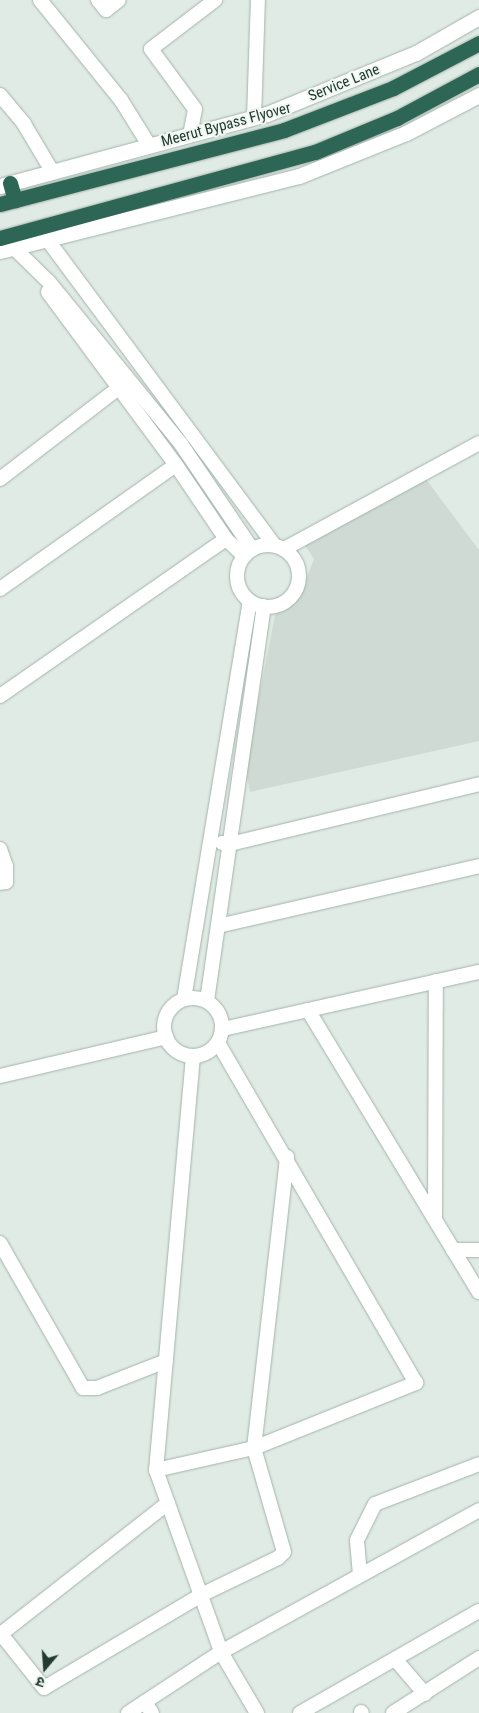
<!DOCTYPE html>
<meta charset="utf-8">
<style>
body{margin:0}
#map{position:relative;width:479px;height:1713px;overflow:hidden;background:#e0ebe5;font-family:"Roboto Condensed","Noto Sans Devanagari",sans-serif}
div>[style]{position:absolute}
.built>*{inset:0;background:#cfdad4}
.roads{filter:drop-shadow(0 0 1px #a3b3ab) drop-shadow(0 0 1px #a3b3ab)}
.street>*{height:14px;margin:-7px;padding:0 7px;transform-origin:7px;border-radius:7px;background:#fff}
.street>.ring{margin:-7px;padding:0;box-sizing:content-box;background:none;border:14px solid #fff;border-radius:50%}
.secondary>*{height:15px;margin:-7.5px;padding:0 7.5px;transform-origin:7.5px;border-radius:7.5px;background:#fff}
.highway>*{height:15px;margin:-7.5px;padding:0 7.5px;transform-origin:7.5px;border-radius:7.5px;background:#2e6655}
span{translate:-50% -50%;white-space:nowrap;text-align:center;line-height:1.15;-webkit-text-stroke:4px #f1f7f3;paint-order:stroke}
.street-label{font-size:15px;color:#223b31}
.north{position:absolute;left:20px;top:1643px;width:50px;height:50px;-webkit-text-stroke:4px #f1f7f3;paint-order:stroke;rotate:198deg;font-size:14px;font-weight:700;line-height:20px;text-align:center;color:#223b31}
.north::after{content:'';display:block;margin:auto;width:18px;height:22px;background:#223b31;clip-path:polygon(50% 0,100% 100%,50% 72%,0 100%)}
</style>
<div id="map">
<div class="built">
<div style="clip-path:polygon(420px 471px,479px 550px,479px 741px,250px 792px,245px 767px,277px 605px,305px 582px,314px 559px,300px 538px)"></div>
</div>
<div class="roads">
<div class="street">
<div style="left:40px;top:0;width:129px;rotate:51deg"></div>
<div style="left:121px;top:100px;width:53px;rotate:58.1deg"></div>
<div style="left:98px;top:0;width:13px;rotate:51deg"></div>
<div style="left:106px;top:10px;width:16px;rotate:-38deg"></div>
<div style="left:0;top:95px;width:38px;rotate:50deg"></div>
<div style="left:24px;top:124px;width:55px;rotate:59.2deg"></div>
<div style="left:254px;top:118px;width:118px;rotate:-88.1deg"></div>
<div style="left:190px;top:135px;width:26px;rotate:-79deg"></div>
<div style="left:195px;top:109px;width:74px;rotate:-126.3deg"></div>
<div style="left:151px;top:49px;width:81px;rotate:-37.4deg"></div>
<div style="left:41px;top:231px;width:391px;rotate:53.4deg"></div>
<div style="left:11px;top:239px;width:9px;rotate:72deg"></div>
<div style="left:14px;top:248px;width:49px;rotate:44.2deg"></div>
<div style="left:49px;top:282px;width:209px;rotate:50.8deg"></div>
<div style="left:181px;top:444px;width:127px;rotate:55.9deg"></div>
<div style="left:48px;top:292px;width:215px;rotate:53.5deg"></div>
<div style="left:176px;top:465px;width:89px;rotate:56deg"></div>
<div style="left:226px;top:539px;width:25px;rotate:43deg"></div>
<div style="left:0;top:479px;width:158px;rotate:-37.5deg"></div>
<div class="ring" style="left:237px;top:545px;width:48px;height:48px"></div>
<div style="left:284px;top:549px;width:222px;rotate:-28.5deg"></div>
<div style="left:0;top:589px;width:215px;rotate:-35.2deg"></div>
<div style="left:0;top:696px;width:275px;rotate:-34.8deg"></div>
<div style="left:222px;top:843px;width:8px;rotate:7deg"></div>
<div style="left:230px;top:844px;width:256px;rotate:-13.5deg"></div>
<div style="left:0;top:849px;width:18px;rotate:71deg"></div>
<div style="left:6px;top:866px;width:16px;rotate:90deg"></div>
<div style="left:6px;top:882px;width:6px;rotate:171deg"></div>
<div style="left:218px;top:926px;width:268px;rotate:-12.9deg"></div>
<div class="ring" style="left:164px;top:998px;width:44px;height:44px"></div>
<div style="left:184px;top:999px;width:403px;rotate:-80.6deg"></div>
<div style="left:207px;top:1001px;width:399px;rotate:-81.8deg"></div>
<div style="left:308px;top:1010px;width:330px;rotate:58.8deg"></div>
<div style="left:223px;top:1029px;width:262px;rotate:-12.6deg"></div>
<div style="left:193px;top:1056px;width:416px;rotate:95.1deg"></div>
<div style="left:156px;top:1470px;width:193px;rotate:70.3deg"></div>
<div style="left:221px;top:1652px;width:71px;rotate:59.5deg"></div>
<div style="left:0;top:1076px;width:171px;rotate:-13.2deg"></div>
<div style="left:435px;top:1219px;width:238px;rotate:-89.8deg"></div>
<div style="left:0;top:1243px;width:167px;rotate:60.2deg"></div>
<div style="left:83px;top:1388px;width:14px"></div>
<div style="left:97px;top:1388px;width:74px;rotate:-21.4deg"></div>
<div style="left:453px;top:1250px;width:26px"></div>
<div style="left:156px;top:1470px;width:100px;rotate:-12.7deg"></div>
<div style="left:254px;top:1448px;width:175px;rotate:-21.9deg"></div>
<div style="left:416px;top:1383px;width:393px;rotate:-120.2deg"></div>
<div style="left:168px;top:1503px;width:212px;rotate:141.9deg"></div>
<div style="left:1px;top:1634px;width:69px;rotate:51.5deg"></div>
<div style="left:44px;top:1688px;width:182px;rotate:-30.6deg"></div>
<div style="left:201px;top:1595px;width:85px;rotate:-25.7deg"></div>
<div style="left:278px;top:1558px;width:8px;rotate:-45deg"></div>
<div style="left:284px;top:1552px;width:108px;rotate:-106.1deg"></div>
<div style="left:254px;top:1448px;width:293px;rotate:-83.5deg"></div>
<div style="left:360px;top:1575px;width:35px;rotate:-95deg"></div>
<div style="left:357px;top:1540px;width:40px;rotate:-63.4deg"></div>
<div style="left:375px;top:1504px;width:111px;rotate:-21deg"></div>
<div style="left:395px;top:1659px;width:46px;rotate:49.4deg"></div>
<div style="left:145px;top:1702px;width:13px;rotate:58deg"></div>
<div style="left:361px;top:1712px;width:1px;rotate:45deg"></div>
<div style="left:128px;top:1713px;width:111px;rotate:-33.3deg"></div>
<div style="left:221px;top:1652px;width:294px;rotate:-28.8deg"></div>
<div style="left:300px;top:1713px;width:206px;rotate:-29.7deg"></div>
<div style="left:393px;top:1713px;width:102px;rotate:-32.6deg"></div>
</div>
<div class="secondary">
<div style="left:0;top:186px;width:277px;rotate:-15.1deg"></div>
<div style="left:267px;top:114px;width:161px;rotate:-22.3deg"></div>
<div style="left:416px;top:53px;width:73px;rotate:-29.7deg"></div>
<div style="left:0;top:251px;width:308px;rotate:-14.1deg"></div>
<div style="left:299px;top:176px;width:115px;rotate:-21.9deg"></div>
<div style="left:406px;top:133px;width:82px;rotate:-27.5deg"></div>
</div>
<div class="highway">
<div style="left:10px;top:183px;width:18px;rotate:74deg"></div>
<div style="left:0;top:204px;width:293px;rotate:-14.6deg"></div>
<div style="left:284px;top:130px;width:117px;rotate:-21.1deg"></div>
<div style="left:393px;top:88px;width:97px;rotate:-27.6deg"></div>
<div style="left:0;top:238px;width:327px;rotate:-15.3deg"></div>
<div style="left:315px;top:152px;width:89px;rotate:-22.5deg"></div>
<div style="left:397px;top:118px;width:93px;rotate:-28.2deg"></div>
</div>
</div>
<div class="street-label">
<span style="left:344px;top:83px;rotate:-22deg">Service Lane</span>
<span style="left:226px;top:125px;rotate:-15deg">Meerut Bypass Flyover</span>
</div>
<div class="north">उ</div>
</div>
